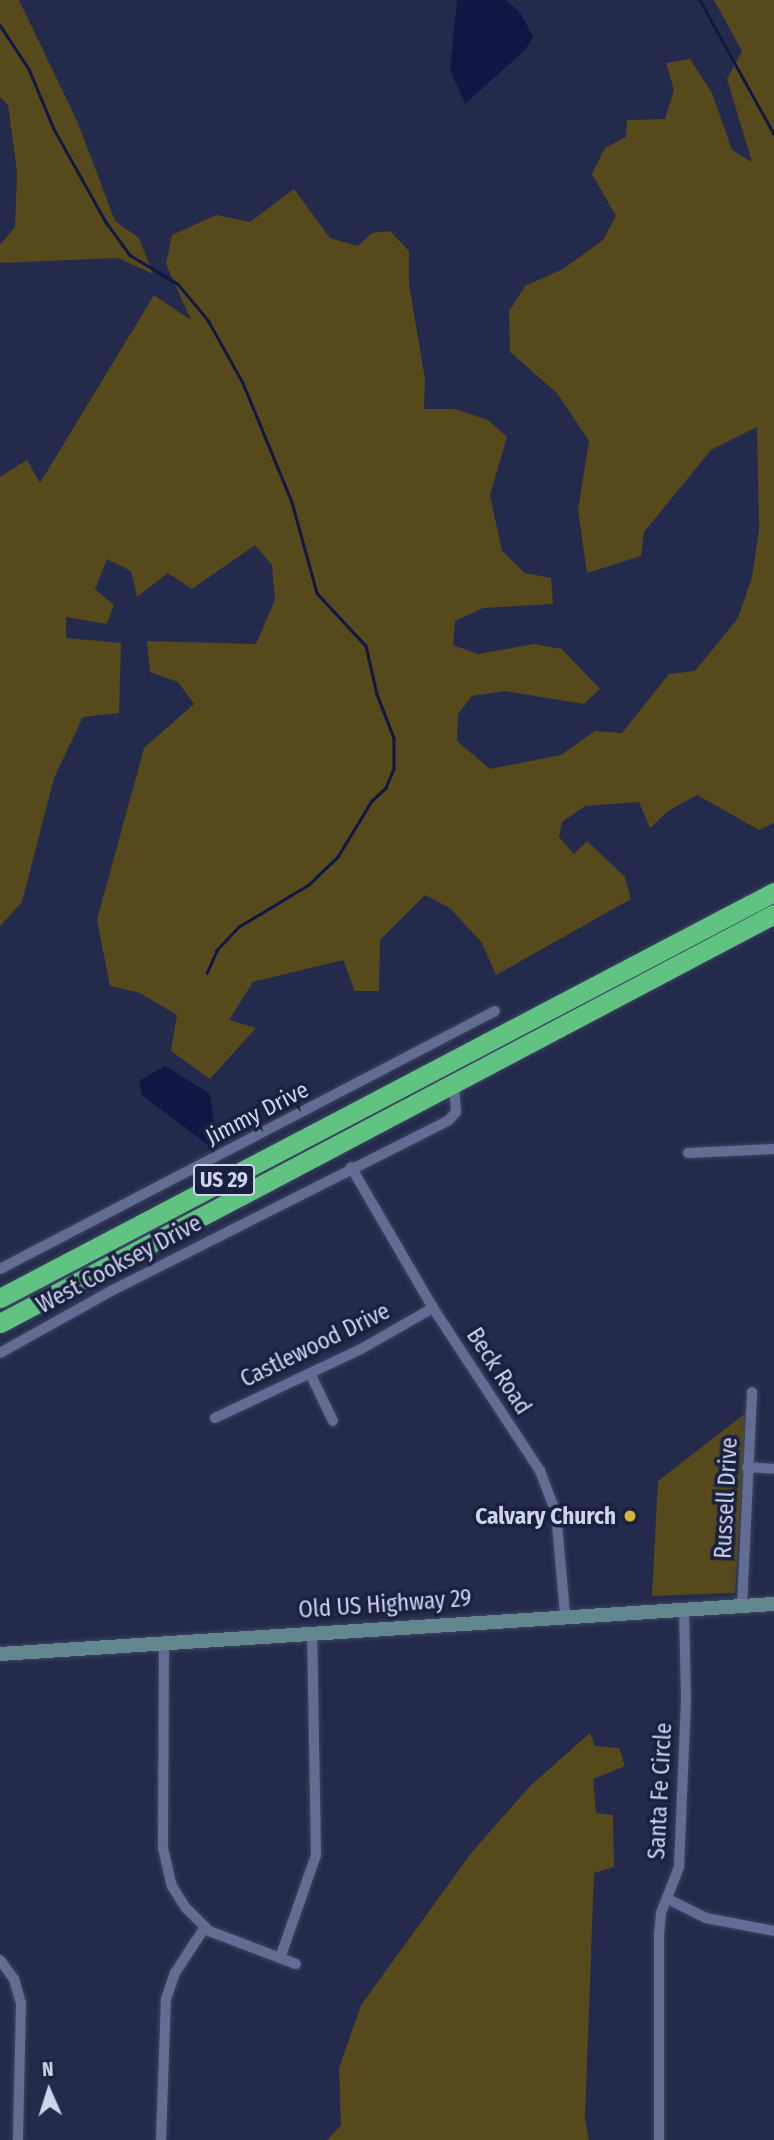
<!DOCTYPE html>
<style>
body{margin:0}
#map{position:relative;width:774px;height:2140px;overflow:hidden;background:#232a4b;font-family:"Fira Sans Condensed",sans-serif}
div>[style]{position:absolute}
.green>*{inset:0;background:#56491b}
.water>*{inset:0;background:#111644}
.stream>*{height:2.5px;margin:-1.25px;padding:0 1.25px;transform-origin:1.25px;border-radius:1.25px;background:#111644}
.roads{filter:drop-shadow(0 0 2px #3e4460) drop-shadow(0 0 2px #3e4460)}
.street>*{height:10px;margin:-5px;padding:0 5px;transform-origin:5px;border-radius:5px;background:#636d93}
.secondary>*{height:14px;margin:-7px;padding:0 7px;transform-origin:7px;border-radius:7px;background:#62878e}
.highway>*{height:19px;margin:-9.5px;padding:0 9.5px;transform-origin:9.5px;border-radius:9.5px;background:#61c382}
.dots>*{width:19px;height:19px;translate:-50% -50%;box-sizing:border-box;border:4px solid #192040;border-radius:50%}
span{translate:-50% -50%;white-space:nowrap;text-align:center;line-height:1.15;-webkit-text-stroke:7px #192040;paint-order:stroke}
.shield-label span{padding:2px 5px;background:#192040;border:2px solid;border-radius:5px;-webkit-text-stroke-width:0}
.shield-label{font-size:21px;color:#ced4e9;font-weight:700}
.street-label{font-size:23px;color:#ced4e9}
.poi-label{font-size:23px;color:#ced4e9;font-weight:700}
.right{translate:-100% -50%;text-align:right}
.north{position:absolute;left:14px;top:2056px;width:70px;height:70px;-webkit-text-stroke:5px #192040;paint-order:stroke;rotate:357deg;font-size:19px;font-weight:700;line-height:28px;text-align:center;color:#ced4e9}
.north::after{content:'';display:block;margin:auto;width:24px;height:32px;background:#ced4e9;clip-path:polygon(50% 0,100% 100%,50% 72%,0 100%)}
</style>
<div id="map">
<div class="green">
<div style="clip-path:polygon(0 0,19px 0,78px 123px,115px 221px,139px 238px,153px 274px,118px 258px,0 263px,0 245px,15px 227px,17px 172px,8px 105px,0 97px)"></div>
<div style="clip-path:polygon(714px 0,774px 0,774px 823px,759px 830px,697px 795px,668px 811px,650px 828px,639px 802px,585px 806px,562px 822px,559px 837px,574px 854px,587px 841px,625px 877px,631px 899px,496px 975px,482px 943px,450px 908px,425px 895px,380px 940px,379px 991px,355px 991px,343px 960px,253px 982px,229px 1020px,256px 1028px,210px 1079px,171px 1051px,177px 1015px,140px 993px,110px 986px,97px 920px,144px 748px,194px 704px,178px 682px,150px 672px,147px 641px,256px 644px,275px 600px,272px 565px,255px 545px,192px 589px,168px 573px,137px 597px,131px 571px,107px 559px,95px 589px,114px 605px,107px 624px,66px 617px,66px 638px,121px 643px,119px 713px,83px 717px,54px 778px,22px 902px,0 926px,0 477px,27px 460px,40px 483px,154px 295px,191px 320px,166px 264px,172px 235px,216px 215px,250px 222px,294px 189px,330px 238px,358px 246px,372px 233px,390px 231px,409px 251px,409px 284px,425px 379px,424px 409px,455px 409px,488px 420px,507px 437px,490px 495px,502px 551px,525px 573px,551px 578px,553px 604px,483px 608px,455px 621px,453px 645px,478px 654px,534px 644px,562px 649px,600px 689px,584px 704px,505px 691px,472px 696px,458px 714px,457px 741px,490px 769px,561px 755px,595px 731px,622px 733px,669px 674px,695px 671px,738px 618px,752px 577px,759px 530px,757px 427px,711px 450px,644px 532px,641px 556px,587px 573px,578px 510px,589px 441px,557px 393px,510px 352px,509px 311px,525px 286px,563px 269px,603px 240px,616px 216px,592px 174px,605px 148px,626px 137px,627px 120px,665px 119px,674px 90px,666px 63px,690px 59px,712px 93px,732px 150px,752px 162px,727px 79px,742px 51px)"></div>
<div style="clip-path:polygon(747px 1412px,735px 1593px,652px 1596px,658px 1481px)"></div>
<div style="clip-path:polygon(590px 1733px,595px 1746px,619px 1748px,625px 1766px,593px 1779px,596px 1813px,613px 1815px,614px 1867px,594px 1873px,585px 2118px,589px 2140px,327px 2140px,341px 2125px,339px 2068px,361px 2005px,472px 1852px,531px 1785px)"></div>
</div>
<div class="water">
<div style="clip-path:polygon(457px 0,506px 0,521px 14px,533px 37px,526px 49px,465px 104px,450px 70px)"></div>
<div style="clip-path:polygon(165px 1066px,210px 1094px,214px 1122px,208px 1145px,142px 1095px,139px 1081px)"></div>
</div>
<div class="stream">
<div style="left:700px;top:0;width:153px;rotate:61.1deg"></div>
<div style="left:0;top:25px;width:53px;rotate:56.6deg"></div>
<div style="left:29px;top:69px;width:65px;rotate:67.4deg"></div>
<div style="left:54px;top:129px;width:107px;rotate:60.8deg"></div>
<div style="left:106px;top:222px;width:41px;rotate:54deg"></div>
<div style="left:130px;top:255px;width:56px;rotate:31.1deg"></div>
<div style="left:178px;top:284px;width:47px;rotate:50.2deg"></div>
<div style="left:208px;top:320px;width:72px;rotate:60.9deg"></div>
<div style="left:243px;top:383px;width:129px;rotate:67.6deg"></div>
<div style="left:292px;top:502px;width:94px;rotate:74.6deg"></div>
<div style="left:317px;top:593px;width:72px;rotate:47.2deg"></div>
<div style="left:366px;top:646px;width:49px;rotate:77.1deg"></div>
<div style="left:377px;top:694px;width:47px;rotate:68.9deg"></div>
<div style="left:394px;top:738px;width:31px;rotate:90deg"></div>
<div style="left:394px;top:769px;width:21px;rotate:113deg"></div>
<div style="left:386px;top:788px;width:19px;rotate:137deg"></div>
<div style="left:372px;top:801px;width:66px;rotate:121.3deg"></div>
<div style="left:338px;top:857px;width:40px;rotate:136deg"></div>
<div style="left:309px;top:885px;width:82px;rotate:149deg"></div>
<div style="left:239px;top:927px;width:33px;rotate:133deg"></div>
<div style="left:217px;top:951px;width:24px;rotate:114deg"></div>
</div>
<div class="roads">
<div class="street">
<div style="left:688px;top:1153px;width:86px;rotate:-2.7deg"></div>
<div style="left:351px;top:1167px;width:163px;rotate:59.8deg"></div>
<div style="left:433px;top:1308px;width:195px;rotate:56.7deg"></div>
<div style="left:540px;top:1471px;width:45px;rotate:69.1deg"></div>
<div style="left:556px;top:1513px;width:101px;rotate:84.9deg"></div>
<div style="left:0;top:1269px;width:558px;rotate:-27.53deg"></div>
<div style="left:0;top:1353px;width:127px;rotate:-29.2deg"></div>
<div style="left:111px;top:1291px;width:377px;rotate:-26.8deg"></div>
<div style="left:448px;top:1121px;width:12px;rotate:-48deg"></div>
<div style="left:456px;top:1112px;width:29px;rotate:-94deg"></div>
<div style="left:310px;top:1373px;width:53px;rotate:64.4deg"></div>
<div style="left:215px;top:1418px;width:161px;rotate:-25.3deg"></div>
<div style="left:361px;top:1349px;width:83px;rotate:-29.7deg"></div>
<div style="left:747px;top:1467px;width:27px;rotate:4deg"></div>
<div style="left:742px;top:1606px;width:214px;rotate:-87.3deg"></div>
<div style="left:164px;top:1642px;width:206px;rotate:90.3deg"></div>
<div style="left:163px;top:1848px;width:39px;rotate:77deg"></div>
<div style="left:172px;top:1886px;width:26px;rotate:58deg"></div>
<div style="left:186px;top:1908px;width:33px;rotate:45deg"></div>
<div style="left:209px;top:1931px;width:93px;rotate:20.8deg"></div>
<div style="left:668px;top:1899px;width:42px;rotate:26.6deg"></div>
<div style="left:706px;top:1918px;width:69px;rotate:10.8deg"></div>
<div style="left:280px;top:1958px;width:109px;rotate:-70.7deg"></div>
<div style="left:316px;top:1855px;width:223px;rotate:-91deg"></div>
<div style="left:0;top:1960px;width:24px;rotate:54deg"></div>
<div style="left:14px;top:1979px;width:25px;rotate:74deg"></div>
<div style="left:21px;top:2003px;width:137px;rotate:91.3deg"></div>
<div style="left:161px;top:2140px;width:141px;rotate:-88deg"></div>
<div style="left:166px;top:1999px;width:28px;rotate:-71deg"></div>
<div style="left:175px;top:1973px;width:55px;rotate:-56.9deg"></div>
<div style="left:659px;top:2140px;width:204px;rotate:-90deg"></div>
<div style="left:659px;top:1936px;width:23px;rotate:-85deg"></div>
<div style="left:661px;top:1913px;width:49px;rotate:-68.6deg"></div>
<div style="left:679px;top:1867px;width:166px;rotate:-87.6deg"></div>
<div style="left:686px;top:1701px;width:92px;rotate:-91.2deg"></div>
</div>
<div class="secondary">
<div style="left:0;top:1654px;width:776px;rotate:-3.7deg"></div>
</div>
<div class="highway">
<div style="left:0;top:1298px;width:874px;rotate:-27.68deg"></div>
<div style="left:0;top:1323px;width:875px;rotate:-27.85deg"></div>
</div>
</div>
<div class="dots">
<div style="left:630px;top:1516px;background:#d7b434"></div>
</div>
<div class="shield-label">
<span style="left:224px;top:1180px">US 29</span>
</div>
<div class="street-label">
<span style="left:257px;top:1113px;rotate:-27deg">Jimmy Drive</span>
<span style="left:119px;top:1264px;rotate:-28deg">West Cooksey Drive</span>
<span style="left:315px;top:1345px;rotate:-26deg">Castlewood Drive</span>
<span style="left:499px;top:1371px;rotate:57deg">Beck Road</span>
<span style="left:726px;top:1498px;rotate:-87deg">Russell Drive</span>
<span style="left:385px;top:1604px;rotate:-4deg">Old US Highway 29</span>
<span style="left:660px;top:1791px;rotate:-87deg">Santa Fe Circle</span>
</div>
<div class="poi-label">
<span class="right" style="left:616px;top:1516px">Calvary Church</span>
</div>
<div class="north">N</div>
</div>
